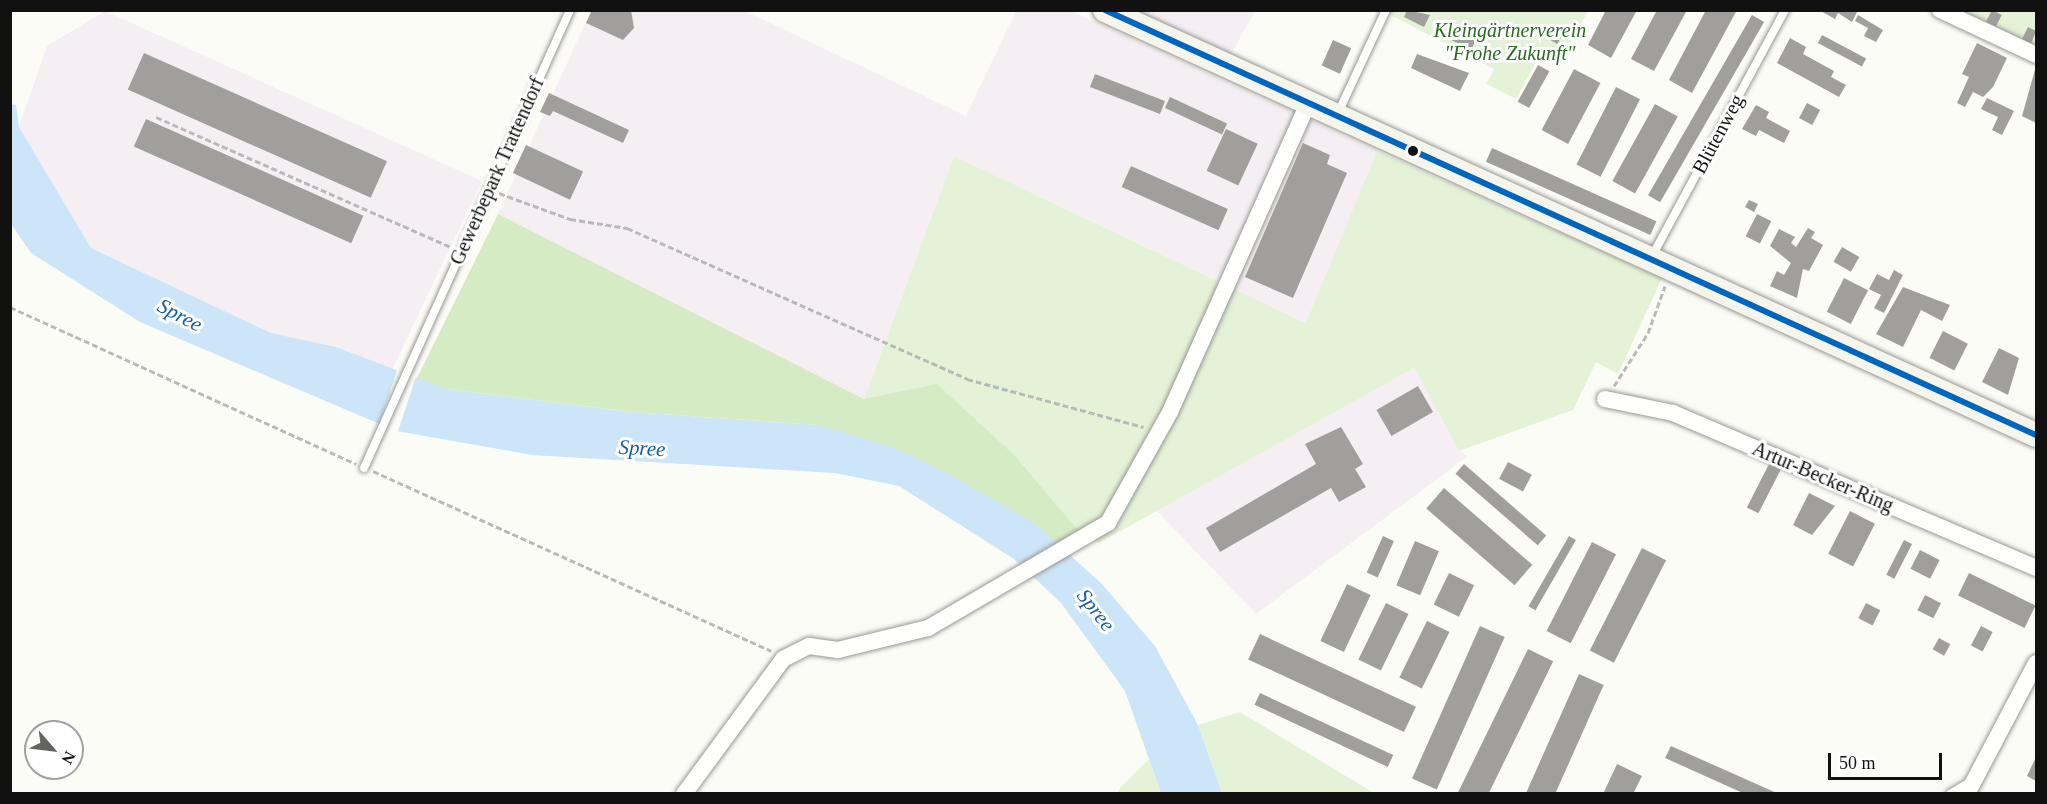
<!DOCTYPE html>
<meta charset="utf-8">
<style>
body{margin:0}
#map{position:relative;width:2047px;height:804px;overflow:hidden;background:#fcfcf7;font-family:"Times New Roman",serif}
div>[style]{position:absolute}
.industrial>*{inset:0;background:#f5eff3}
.green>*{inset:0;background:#e4f3d7}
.forest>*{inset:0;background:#d4ebc4}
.water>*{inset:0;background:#cce5f8}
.pier>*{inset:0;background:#fcfcf7;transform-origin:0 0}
.building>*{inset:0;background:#a09f9c;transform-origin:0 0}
.path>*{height:3px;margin-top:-1.5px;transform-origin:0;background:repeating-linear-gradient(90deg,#b9b9b8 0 6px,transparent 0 9px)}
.roads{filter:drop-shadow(0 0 2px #979795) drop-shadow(0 0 2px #979795)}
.service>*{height:8px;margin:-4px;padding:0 4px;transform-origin:4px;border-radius:4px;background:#fffffe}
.minor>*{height:16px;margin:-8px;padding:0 8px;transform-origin:8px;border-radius:8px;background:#fffffe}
.secondary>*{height:24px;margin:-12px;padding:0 12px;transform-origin:12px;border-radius:12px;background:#f6f5eb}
.bus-1>*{height:6px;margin:-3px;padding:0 3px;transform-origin:3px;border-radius:3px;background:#0065bd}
.dots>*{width:16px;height:16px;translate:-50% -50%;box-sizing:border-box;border:3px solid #fff;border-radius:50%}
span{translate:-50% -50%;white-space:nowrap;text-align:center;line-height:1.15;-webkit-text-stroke:6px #fff;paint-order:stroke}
.park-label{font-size:20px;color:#286c1e;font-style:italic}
.street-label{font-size:20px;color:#111}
.water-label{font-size:21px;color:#155da7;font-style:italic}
.frame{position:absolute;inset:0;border:12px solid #111;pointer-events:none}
.north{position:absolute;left:24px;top:720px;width:60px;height:60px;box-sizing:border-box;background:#fff;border:2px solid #a0a0a0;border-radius:50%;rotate:118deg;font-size:16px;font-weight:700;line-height:24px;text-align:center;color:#111}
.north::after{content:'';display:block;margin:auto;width:21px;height:27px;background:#636362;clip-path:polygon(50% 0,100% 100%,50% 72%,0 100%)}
.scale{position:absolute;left:1828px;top:753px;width:114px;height:27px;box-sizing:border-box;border:3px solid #111;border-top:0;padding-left:8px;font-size:18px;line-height:21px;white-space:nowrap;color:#111;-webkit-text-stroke:4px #fff;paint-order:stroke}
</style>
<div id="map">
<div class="industrial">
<div style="clip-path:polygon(105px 11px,482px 181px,391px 372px,336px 347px,271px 333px,91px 248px,19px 127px,47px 46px)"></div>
<div style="clip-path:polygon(591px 11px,745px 11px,966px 116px,1016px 11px,1071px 11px,1377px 151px,1307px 323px,954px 156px,864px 399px,498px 214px)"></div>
<div style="clip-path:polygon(1137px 11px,1255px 11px,1231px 54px)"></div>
<div style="clip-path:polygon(1414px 368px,1459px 451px,1468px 456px,1256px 614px,1156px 510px)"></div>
</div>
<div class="green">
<div style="clip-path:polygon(1383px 11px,1588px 11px,1562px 59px,1544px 47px,1516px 99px,1486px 84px,1494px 69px)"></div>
<div style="clip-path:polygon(1947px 11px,2036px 11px,2036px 50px)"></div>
<div style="clip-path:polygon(1377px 151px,1662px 278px,1618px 374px,1596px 362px,1573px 410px,1459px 451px,1414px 368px,1099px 543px,1079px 531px,1015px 456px,864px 399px,954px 156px,1306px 323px)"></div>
<div style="clip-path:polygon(1240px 712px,1374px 793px,1222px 793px,1198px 725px)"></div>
<div style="clip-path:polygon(1149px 759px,1161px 793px,1117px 794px,1120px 788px)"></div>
</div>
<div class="forest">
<div style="clip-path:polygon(498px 214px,864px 399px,937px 384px,1015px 456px,1079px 531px,1058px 545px,1033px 522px,818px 425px,633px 412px,446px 389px,416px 380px)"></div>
</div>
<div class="water">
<div style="clip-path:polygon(10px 104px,16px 105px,19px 127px,91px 248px,271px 333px,336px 347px,446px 389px,633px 412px,818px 425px,895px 448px,945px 472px,1033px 522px,1102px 584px,1155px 646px,1198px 725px,1222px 793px,1161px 793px,1125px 691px,1061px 603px,1014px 559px,899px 486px,835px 473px,532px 455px,396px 431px,140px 322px,31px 253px,11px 224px)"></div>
</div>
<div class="pier">
<div style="left:397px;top:370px;width:20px;height:60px;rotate:18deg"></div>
</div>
<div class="building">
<div style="clip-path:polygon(592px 10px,631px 10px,634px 28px,623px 40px,586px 23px)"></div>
<div style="clip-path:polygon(1407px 10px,1430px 15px,1424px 27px,1404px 17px)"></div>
<div style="clip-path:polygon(1606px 10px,1637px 10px,1611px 58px,1588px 45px)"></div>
<div style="clip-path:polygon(1657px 10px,1687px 10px,1654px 71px,1631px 59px)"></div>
<div style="clip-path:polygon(1706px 10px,1737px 10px,1692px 93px,1669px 80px)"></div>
<div style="clip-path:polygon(1819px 10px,1858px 10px,1852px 22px,1838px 13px,1835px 19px)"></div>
<div style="left:1992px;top:10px;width:11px;height:13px;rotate:27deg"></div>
<div style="left:1752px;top:15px;width:14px;height:208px;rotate:30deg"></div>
<div style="clip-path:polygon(1858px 15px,1883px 30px,1876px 42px,1864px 36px,1868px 28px,1855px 21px)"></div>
<div style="left:1540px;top:26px;width:24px;height:7px;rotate:30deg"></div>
<div style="clip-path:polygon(2028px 27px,2036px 31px,2031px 44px,2022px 39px)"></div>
<div style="left:1456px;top:28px;width:23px;height:13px;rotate:25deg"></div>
<div style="left:1822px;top:35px;width:50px;height:9px;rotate:28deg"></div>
<div style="clip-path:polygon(1790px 38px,1806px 47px,1803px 54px,1834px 71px,1831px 77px,1846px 85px,1839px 97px,1777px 63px)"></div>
<div style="left:1333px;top:40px;width:20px;height:28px;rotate:24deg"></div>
<div style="clip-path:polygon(1977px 43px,2007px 58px,1993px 87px,1983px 97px,1973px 92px,1965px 107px,1957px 103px,1969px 77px,1962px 74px)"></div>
<div style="left:1531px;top:44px;width:8px;height:14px;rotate:30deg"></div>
<div style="left:144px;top:53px;width:266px;height:40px;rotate:24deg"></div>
<div style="clip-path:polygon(1417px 54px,1469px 73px,1460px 91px,1411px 68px)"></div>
<div style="left:1538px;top:65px;width:13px;height:42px;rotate:29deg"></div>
<div style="clip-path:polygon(2036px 66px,2036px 123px,2022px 116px)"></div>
<div style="left:1574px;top:69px;width:30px;height:69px;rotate:28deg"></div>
<div style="left:1095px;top:74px;width:75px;height:14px;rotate:21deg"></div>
<div style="left:1616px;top:87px;width:27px;height:87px;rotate:27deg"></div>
<div style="clip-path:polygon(549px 93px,629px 130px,623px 143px,553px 111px,550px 116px,540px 112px)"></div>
<div style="left:1170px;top:97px;width:63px;height:12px;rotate:25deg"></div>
<div style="clip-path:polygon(1987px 98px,2014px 111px,2002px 135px,1992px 130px,1998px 117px,1981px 109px)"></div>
<div style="left:1807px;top:103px;width:15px;height:17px;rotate:28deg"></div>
<div style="left:1655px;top:104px;width:26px;height:88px;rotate:29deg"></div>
<div style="clip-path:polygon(1756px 105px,1769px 112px,1766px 118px,1790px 131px,1784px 143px,1759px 130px,1756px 136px,1742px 129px)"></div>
<div style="left:146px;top:119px;width:238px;height:30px;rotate:24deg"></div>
<div style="left:1226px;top:129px;width:35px;height:46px;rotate:25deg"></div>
<div style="clip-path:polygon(1303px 143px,1330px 155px,1327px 164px,1347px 173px,1293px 298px,1245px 277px)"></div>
<div style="left:526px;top:145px;width:63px;height:31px;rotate:25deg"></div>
<div style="left:1492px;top:148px;width:180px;height:15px;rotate:24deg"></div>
<div style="left:1131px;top:166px;width:106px;height:23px;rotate:24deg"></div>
<div style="clip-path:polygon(1749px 200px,1758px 204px,1754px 212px,1745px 207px)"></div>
<div style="left:1757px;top:214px;width:16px;height:25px;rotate:27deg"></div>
<div style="clip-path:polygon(1808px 228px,1815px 232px,1811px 238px,1823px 245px,1809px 271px,1803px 269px,1797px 298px,1770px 286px,1777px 271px,1784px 275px,1791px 263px,1770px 246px,1779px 229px,1795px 237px,1791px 243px,1796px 247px)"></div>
<div style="left:1842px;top:247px;width:20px;height:17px;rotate:30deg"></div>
<div style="clip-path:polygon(1894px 270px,1903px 275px,1884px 313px,1874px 308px,1881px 295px,1869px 289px,1877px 274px,1889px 280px)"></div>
<div style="left:1844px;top:278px;width:27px;height:38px;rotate:27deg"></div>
<div style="clip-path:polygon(1903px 287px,1950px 305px,1942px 321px,1921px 310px,1903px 347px,1876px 334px)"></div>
<div style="left:1943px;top:331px;width:28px;height:30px;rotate:27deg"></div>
<div style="clip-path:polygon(1999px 348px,2019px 358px,2008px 395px,1982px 382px)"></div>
<div style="left:1418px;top:386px;width:30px;height:48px;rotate:60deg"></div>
<div style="clip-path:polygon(1341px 427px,1363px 464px,1355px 469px,1366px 487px,1339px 502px,1331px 488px,1220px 552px,1206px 528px,1316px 464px,1305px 444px)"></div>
<div style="left:1508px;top:462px;width:27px;height:19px;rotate:28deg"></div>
<div style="left:1770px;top:462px;width:13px;height:51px;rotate:27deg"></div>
<div style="left:1464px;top:464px;width:109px;height:13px;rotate:41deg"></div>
<div style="left:1444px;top:488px;width:117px;height:27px;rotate:41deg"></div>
<div style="clip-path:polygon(1809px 493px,1835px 506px,1812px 535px,1793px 525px)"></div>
<div style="left:1850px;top:511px;width:28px;height:48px;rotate:27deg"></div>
<div style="left:1383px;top:536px;width:12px;height:40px;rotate:24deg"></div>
<div style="left:1569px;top:536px;width:8px;height:81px;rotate:30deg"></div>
<div style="left:1904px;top:540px;width:9px;height:39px;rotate:27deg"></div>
<div style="left:1415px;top:541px;width:26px;height:48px;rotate:23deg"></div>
<div style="left:1592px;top:542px;width:27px;height:100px;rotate:27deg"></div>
<div style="left:1642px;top:548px;width:27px;height:115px;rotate:27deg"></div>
<div style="left:1920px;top:550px;width:22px;height:21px;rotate:27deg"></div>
<div style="left:1449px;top:573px;width:28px;height:35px;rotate:26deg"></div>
<div style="left:1969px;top:573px;width:74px;height:25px;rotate:26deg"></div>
<div style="left:1347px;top:584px;width:26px;height:63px;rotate:25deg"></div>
<div style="left:1925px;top:595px;width:18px;height:17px;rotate:27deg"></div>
<div style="left:1386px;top:603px;width:25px;height:63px;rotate:26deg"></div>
<div style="left:1866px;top:603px;width:16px;height:17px;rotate:27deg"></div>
<div style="left:1427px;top:621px;width:25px;height:63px;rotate:26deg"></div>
<div style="left:1480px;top:626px;width:27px;height:167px;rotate:24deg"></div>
<div style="left:1981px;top:626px;width:13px;height:22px;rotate:27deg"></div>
<div style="left:1260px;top:634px;width:172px;height:28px;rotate:25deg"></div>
<div style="left:1939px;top:638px;width:13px;height:13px;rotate:29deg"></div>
<div style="left:1528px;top:649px;width:28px;height:161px;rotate:26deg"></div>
<div style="left:1579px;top:674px;width:27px;height:133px;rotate:24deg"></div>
<div style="left:1260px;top:693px;width:147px;height:13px;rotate:25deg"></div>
<div style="clip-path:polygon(1671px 746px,1779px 794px,1745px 794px,1665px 758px)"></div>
<div style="clip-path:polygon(2036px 757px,2036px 781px,2027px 776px)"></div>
<div style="clip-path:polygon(1617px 764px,1642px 776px,1633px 794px,1603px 794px)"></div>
</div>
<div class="path">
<div style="left:156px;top:117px;width:322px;rotate:23.8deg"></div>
<div style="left:499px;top:193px;width:76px;rotate:20.1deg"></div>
<div style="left:570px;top:219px;width:58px;rotate:9deg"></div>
<div style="left:627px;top:228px;width:372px;rotate:23.9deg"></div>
<div style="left:967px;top:379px;width:183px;rotate:15.2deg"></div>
<div style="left:10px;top:307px;width:380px;rotate:24.4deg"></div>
<div style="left:1614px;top:386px;width:63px;rotate:-57.3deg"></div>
<div style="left:1648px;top:333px;width:50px;rotate:-70.1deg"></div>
<div style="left:373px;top:471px;width:437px;rotate:24.3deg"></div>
</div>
<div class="roads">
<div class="service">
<div style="left:1338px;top:113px;width:114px;rotate:-65deg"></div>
<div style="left:1651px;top:258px;width:282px;rotate:-61.6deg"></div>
<div style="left:364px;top:468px;width:502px;rotate:-65.78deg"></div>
<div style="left:1950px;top:794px;width:23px;rotate:-31deg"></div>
</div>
<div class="minor">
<div style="left:1940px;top:10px;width:106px;rotate:25.1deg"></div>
<div style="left:1605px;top:399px;width:69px;rotate:11.6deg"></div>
<div style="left:1673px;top:413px;width:395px;rotate:23.1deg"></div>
<div style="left:684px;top:794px;width:167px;rotate:-53.7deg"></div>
<div style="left:783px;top:659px;width:29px;rotate:-27deg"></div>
<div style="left:809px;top:646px;width:29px;rotate:8deg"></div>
<div style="left:838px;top:650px;width:93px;rotate:-13.7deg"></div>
<div style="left:928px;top:628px;width:208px;rotate:-30.3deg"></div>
<div style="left:1108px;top:523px;width:127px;rotate:-60.8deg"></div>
<div style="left:1170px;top:412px;width:338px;rotate:-65.9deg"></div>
<div style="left:1967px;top:794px;width:148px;rotate:-62.2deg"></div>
</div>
<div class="secondary">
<div style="left:1105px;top:10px;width:1023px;rotate:24.54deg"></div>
</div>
</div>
<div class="bus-1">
<div style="left:1105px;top:10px;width:1023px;rotate:24.54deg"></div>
</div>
<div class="dots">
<div style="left:1413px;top:151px;background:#111"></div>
</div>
<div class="park-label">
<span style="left:1510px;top:42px">Kleingärtnerverein<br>"Frohe Zukunft"</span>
</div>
<div class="street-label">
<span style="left:1718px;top:134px;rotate:-62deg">Blütenweg</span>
<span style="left:497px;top:171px;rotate:-66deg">Gewerbepark Trattendorf</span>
<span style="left:1823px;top:477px;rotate:23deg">Artur-Becker-Ring</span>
</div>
<div class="water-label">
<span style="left:180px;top:315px;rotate:28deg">Spree</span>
<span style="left:642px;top:448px;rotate:3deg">Spree</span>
<span style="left:1096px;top:610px;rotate:52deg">Spree</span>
</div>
<div class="frame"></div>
<div class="north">N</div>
<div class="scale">50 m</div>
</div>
